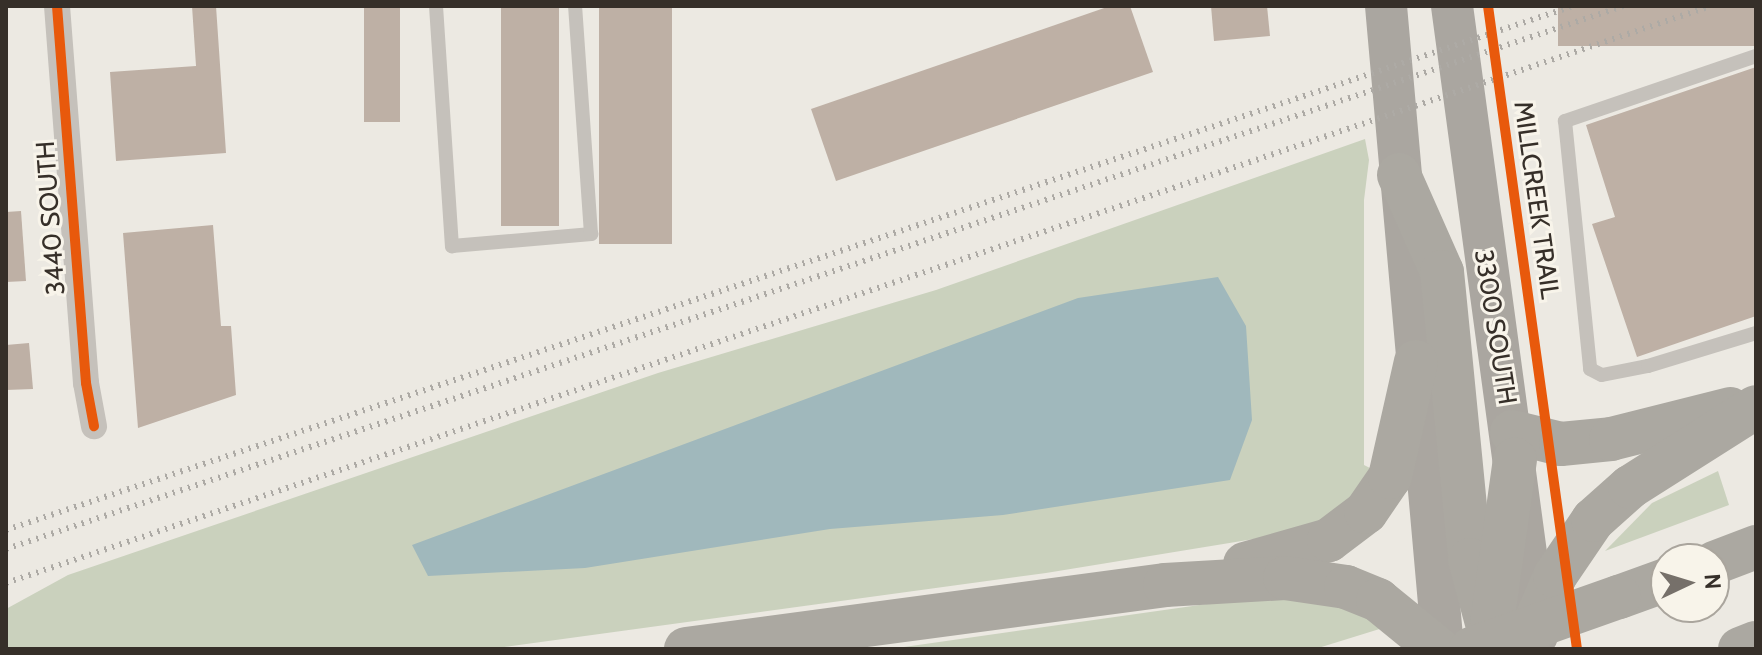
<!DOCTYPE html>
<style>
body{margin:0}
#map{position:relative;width:1762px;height:655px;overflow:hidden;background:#ece9e2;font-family:Cabin,sans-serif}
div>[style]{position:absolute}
.green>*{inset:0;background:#cad1bd}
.water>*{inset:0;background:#a0b8bc}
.building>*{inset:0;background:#beb0a5;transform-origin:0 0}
.lane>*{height:14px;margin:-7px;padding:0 7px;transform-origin:7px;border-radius:7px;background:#c5c1bb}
.street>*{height:26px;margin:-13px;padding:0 13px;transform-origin:13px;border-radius:13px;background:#c5c1bb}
.primary>*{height:42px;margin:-21px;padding:0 21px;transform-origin:21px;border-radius:21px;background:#aaa6a0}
.highway>*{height:44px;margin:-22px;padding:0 22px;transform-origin:22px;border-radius:22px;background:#aba8a1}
.rail>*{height:6px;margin-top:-3px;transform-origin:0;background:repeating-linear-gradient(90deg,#adaaa5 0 2px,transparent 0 8px)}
.highway-bridge>*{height:44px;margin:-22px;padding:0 22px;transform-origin:22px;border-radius:22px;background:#aba8a1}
.cycleway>*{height:10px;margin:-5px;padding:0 5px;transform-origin:5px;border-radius:5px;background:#e8590c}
span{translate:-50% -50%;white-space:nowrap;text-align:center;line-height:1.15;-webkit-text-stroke:6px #f8f4ea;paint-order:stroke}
.street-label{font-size:26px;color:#362f29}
.frame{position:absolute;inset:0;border:8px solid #362f29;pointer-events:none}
.north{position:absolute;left:1650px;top:543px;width:80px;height:80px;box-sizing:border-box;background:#f8f4ea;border:2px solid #aaa59d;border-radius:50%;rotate:86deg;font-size:22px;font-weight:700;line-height:32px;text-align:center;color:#362f29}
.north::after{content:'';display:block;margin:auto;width:28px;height:36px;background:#76706a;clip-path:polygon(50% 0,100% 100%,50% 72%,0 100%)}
</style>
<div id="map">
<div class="green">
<div style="clip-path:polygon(1365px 139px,1369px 160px,1364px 200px,1364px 465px,1370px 468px,1355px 496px,1324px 520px,1260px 538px,1046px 573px,489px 649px,6px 649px,6px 609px,68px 575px,658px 373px,936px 290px)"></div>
<div style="clip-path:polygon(1718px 471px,1729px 505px,1605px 551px,1652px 503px)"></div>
<div style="clip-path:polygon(1249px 598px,1327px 601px,1386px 627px,1315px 649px,890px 649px)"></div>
</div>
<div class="water">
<div style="clip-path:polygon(1218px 277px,1246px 326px,1252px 420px,1230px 480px,1003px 515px,830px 529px,585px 568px,428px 576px,412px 545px,1078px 298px)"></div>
</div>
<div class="building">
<div style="clip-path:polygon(192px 6px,216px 6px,226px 153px,116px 161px,110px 72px,196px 66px)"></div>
<div style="left:364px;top:6px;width:36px;height:116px"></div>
<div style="left:501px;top:6px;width:58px;height:220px"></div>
<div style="left:599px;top:6px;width:73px;height:238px"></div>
<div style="clip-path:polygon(1110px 6px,1130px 6px,1153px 72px,836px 181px,811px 109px)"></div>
<div style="clip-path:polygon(1211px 6px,1267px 6px,1270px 36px,1214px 41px)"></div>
<div style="left:1756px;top:8px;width:38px;height:198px;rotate:90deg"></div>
<div style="clip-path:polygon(1756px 67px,1756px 316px,1637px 357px,1592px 224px,1615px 217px,1586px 125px)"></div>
<div style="clip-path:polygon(21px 211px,26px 281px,6px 282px,6px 212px)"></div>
<div style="clip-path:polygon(213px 225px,221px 326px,231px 326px,236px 395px,138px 428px,123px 233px)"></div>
<div style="clip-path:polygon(29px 343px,33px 389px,6px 390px,6px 345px)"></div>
</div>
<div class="lane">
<div style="left:436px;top:6px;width:241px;rotate:86.2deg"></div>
<div style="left:452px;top:246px;width:140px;rotate:-4.9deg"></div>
<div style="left:591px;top:234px;width:229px;rotate:-94deg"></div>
<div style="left:1756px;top:56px;width:202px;rotate:161.2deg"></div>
<div style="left:1565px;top:121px;width:249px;rotate:84.2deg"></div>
<div style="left:1590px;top:369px;width:13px;rotate:27deg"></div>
<div style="left:1602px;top:375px;width:47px;rotate:-11.1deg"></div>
<div style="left:1648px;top:366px;width:113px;rotate:-17deg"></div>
</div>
<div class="street">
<div style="left:57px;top:6px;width:378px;rotate:85.6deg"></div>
<div style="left:86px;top:383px;width:44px;rotate:79.5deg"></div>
</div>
<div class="primary">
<div style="left:1386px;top:6px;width:646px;rotate:84.93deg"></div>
<div style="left:1452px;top:6px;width:635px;rotate:82.3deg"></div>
</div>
<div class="highway">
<div style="left:1399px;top:175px;width:106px;rotate:66.1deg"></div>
<div style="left:1442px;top:272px;width:289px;rotate:84.4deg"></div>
<div style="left:1470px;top:560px;width:92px;rotate:74.9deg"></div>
<div style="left:1512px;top:432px;width:50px;rotate:13.8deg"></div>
<div style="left:1561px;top:444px;width:50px;rotate:-5.7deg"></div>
<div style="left:1611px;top:439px;width:123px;rotate:-14.1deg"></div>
<div style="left:1714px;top:563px;width:45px;rotate:-20.9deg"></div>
<div style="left:1245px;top:564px;width:87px;rotate:-15.9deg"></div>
<div style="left:1329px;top:540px;width:46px;rotate:-37.1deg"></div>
<div style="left:1366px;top:512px;width:42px;rotate:-55.6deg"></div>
<div style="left:1390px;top:477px;width:118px;rotate:-77.3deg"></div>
<div style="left:1619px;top:597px;width:50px;rotate:-19.9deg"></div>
<div style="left:1492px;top:623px;width:165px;rotate:-82deg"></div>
<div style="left:686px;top:649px;width:483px;rotate:-7.6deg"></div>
<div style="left:1165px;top:585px;width:120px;rotate:-3.3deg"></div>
<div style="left:1285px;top:578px;width:62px;rotate:8.4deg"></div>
<div style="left:1346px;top:587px;width:35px;rotate:22deg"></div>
<div style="left:1378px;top:600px;width:77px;rotate:39.2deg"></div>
<div style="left:1524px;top:649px;width:79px;rotate:-67deg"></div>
<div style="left:1555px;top:576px;width:68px;rotate:-55.8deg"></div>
<div style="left:1593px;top:520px;width:50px;rotate:-41.7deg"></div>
<div style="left:1630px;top:487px;width:149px;rotate:-32.4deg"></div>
<div style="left:1740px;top:649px;width:17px;rotate:-21deg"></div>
</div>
<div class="rail">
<div style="left:6px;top:530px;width:1652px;rotate:-18.49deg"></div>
<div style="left:6px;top:549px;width:1706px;rotate:-18.56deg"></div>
<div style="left:6px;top:583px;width:1800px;rotate:-18.7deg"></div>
</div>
<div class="highway-bridge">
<div style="left:1471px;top:649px;width:157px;rotate:-19.4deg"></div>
</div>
<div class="cycleway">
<div style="left:57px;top:6px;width:378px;rotate:85.6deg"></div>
<div style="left:86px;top:383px;width:44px;rotate:79.5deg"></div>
<div style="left:1488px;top:6px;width:649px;rotate:82.12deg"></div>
</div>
<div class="street-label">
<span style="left:1536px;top:200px;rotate:82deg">MILLCREEK TRAIL</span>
<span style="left:51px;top:218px;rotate:-94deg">3440 SOUTH</span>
<span style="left:1495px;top:327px;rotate:81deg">3300 SOUTH</span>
</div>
<div class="frame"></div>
<div class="north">N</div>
</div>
